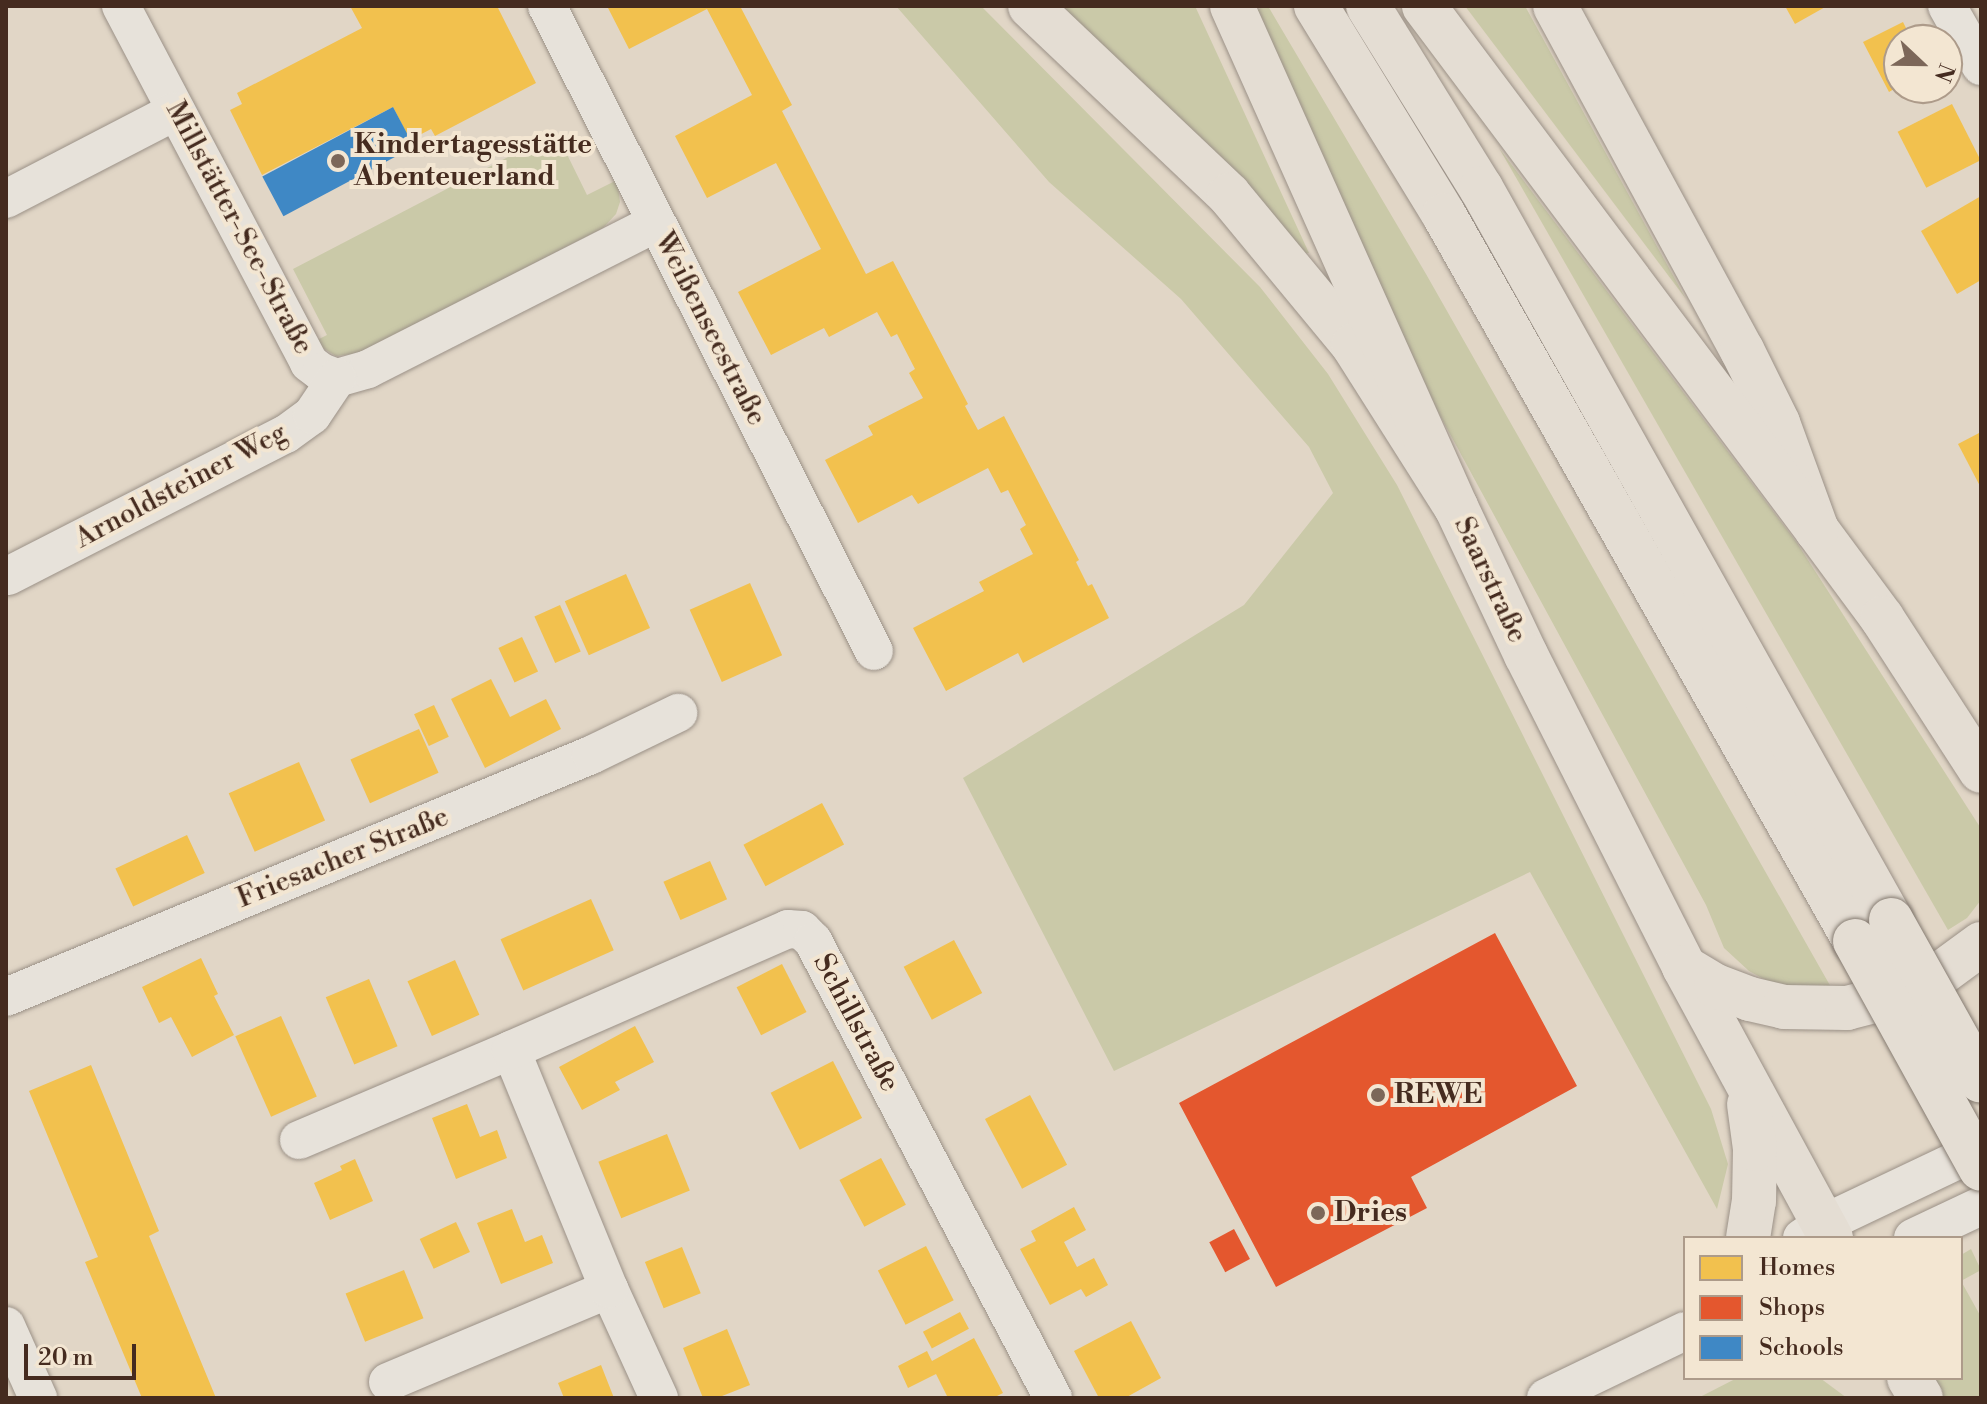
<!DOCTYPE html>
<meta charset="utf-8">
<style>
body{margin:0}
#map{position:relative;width:1987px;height:1404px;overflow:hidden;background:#e1d6c6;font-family:"Libre Bodoni",serif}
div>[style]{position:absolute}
.green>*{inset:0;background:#cac9a8}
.homes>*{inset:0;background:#f2c14e;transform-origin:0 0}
.shops>*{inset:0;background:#e4572e;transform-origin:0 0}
.schools>*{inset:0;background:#3f88c5;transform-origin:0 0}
.roads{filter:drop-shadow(0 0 2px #9b9187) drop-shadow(0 0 2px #9b9187)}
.minor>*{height:38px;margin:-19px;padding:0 19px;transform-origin:19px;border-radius:19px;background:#e7e2da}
.major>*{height:44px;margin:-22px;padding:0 22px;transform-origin:22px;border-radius:22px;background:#e4ddd3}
.highway>*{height:44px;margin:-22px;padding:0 22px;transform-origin:22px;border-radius:22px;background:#e4ddd3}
.bridges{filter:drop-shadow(0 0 2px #857b71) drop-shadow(0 0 2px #857b71)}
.highway-bridge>*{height:44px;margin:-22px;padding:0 22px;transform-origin:22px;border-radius:22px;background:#e4ddd3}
.dots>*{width:22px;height:22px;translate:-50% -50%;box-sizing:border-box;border:4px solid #f3e6d2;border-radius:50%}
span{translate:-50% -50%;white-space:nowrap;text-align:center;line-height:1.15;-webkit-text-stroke:8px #f3e6d2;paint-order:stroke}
.poi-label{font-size:28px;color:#452b1f;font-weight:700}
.left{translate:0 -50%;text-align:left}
.street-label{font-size:28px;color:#452b1f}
.frame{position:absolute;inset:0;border:8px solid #452b1f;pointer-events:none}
.legend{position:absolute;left:1683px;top:1236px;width:280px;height:144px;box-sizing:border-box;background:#f3e6d2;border:2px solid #ad9b8a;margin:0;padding:10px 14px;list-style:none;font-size:24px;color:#452b1f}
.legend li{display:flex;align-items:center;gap:16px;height:40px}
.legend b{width:40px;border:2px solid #ad9b8a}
.north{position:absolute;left:1883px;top:24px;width:80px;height:80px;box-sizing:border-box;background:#f3e6d2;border:2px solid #ad9b8a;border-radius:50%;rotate:112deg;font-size:22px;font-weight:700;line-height:32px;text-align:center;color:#452b1f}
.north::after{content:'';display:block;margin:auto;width:28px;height:36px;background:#7c6759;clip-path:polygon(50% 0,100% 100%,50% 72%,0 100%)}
.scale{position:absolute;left:24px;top:1344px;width:112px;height:36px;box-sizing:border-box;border:4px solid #452b1f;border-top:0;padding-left:10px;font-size:24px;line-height:28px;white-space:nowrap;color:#452b1f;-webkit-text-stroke:6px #f3e6d2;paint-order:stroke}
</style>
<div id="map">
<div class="green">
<div style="clip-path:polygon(896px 6px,981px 6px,1260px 287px,1328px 374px,1397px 485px,1711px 1109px,1728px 1164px,1717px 1209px,1530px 872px,1114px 1071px,963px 778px,1244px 605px,1333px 493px,1309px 447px,1181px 299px,1049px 182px)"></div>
<div style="clip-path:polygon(1049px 6px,1195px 6px,1309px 253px,1300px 254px)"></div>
<div style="clip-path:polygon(1263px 6px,1268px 6px,1426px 274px,1836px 996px,1784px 990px,1749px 971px,1724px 948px,1706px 905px,1438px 412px,1257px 11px)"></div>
<div style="clip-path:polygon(1465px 6px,1525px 6px,1686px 299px)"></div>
<div style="clip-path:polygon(556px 132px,587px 195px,617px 180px,620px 202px,616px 214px,603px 228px,359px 353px,336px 356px,313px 342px,327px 335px,293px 269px)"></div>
<div style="clip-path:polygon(1499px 148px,1797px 543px,1980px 827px,1981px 900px,1967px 918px,1948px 930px)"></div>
<div style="clip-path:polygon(1971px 1249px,1981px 1270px,1961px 1281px,1961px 1255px)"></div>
<div style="clip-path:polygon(1961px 1281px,1981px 1317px,1981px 1398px,1943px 1398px,1931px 1378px,1961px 1378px)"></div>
<div style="clip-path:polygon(1737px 1378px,1820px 1378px,1847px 1398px,1698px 1398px)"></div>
</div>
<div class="homes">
<div style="clip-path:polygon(350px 6px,497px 6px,536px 83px,435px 136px,431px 129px,410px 140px,393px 107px,262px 175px,230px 110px,242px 104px,237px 93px,362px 28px)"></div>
<div style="clip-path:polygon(607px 6px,740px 6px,792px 105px,782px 111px,866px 274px,893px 261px,968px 404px,965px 406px,978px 430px,1004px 416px,1079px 560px,1076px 562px,1088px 586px,1092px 584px,1109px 618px,1023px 663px,1018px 653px,946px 691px,913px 628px,984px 591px,979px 582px,1033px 554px,1020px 529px,1026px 525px,1008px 490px,1001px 493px,988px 468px,918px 504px,912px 495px,858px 523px,825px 460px,873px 435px,868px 426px,923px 398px,909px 373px,915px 369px,897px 334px,891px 337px,877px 312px,829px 337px,824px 328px,771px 355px,738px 292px,821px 249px,776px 163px,707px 198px,675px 136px,752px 95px,707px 9px,629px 49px)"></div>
<div style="clip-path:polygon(1785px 6px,1827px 6px,1795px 24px)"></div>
<div style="clip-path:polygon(1903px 22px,1912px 40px,1899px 40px,1899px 86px,1889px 92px,1863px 42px)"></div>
<div style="left:1952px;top:104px;width:63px;height:61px;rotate:63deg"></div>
<div style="clip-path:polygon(1981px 196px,1981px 280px,1957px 294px,1921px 231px)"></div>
<div style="clip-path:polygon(1981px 432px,1981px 488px,1958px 444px)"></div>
<div style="left:626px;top:574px;width:59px;height:67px;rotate:66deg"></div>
<div style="left:750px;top:583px;width:79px;height:66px;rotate:66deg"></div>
<div style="left:560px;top:605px;width:51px;height:28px;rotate:66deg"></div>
<div style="left:522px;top:637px;width:38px;height:26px;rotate:65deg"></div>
<div style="clip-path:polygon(491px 679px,510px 717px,546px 699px,561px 729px,485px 768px,451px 699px)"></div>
<div style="left:434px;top:705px;width:35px;height:22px;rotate:65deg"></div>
<div style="left:419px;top:729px;width:48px;height:75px;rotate:66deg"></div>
<div style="left:299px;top:762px;width:64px;height:77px;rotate:66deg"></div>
<div style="left:822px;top:803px;width:47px;height:89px;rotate:62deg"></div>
<div style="left:187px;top:835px;width:42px;height:79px;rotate:65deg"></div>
<div style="left:710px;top:861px;width:42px;height:51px;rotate:66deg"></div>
<div style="left:591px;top:899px;width:56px;height:99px;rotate:66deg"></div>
<div style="left:954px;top:940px;width:60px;height:57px;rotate:62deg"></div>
<div style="clip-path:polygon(201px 958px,218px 994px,214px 996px,234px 1035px,192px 1057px,171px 1017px,159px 1023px,142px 987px)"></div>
<div style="left:455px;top:960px;width:60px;height:52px;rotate:66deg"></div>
<div style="left:782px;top:964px;width:54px;height:51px;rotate:63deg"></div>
<div style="left:369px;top:979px;width:73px;height:47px;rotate:67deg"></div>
<div style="left:281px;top:1016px;width:88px;height:50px;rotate:66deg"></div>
<div style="clip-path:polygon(635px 1026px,654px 1062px,615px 1082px,620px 1090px,582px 1110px,559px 1067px)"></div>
<div style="left:833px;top:1061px;width:64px;height:70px;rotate:63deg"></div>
<div style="clip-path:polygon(91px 1065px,159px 1231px,149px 1236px,216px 1398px,142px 1398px,85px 1262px,98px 1257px,29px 1091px)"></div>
<div style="left:1030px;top:1095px;width:79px;height:51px;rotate:62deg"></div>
<div style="clip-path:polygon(467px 1104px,480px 1137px,497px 1130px,507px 1158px,456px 1179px,432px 1118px)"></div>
<div style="left:667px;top:1134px;width:61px;height:74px;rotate:68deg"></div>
<div style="left:881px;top:1158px;width:53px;height:47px;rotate:62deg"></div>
<div style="clip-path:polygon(355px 1159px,373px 1201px,330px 1220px,314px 1183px,342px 1170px,340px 1166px)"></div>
<div style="clip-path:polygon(1074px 1207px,1086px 1230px,1064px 1242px,1077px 1267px,1094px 1258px,1108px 1285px,1086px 1297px,1081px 1289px,1050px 1305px,1020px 1249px,1036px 1241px,1031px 1231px)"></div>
<div style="clip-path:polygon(512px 1209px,525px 1242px,542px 1235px,553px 1263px,501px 1284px,477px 1223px)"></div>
<div style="left:456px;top:1222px;width:33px;height:40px;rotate:65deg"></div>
<div style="left:926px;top:1246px;width:61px;height:54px;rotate:63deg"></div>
<div style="left:682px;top:1247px;width:50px;height:40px;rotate:68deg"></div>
<div style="left:404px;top:1270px;width:52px;height:63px;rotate:68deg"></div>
<div style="left:960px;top:1312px;width:19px;height:42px;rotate:62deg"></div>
<div style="clip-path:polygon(1131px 1321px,1161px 1378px,1125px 1398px,1099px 1398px,1074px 1351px)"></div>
<div style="clip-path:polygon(727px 1329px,750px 1385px,717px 1398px,703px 1398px,683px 1348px)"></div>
<div style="clip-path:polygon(974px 1338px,1003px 1393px,993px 1398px,948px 1398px,936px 1374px,908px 1388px,898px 1366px,927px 1351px,932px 1361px)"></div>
<div style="clip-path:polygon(601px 1365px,614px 1398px,564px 1398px,558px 1383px)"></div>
</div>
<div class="shops">
<div style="clip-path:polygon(1495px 933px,1577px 1086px,1411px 1177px,1427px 1208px,1276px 1287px,1179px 1103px)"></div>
<div style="left:1234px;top:1229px;width:34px;height:28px;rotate:62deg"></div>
</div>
<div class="schools">
<div style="left:393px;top:107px;width:45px;height:148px;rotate:62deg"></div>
</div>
<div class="roads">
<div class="minor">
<div style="left:121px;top:6px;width:403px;rotate:62.2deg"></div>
<div style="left:309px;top:363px;width:15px;rotate:37deg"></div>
<div style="left:321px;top:372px;width:17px;rotate:21deg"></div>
<div style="left:337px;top:378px;width:32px;rotate:-16deg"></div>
<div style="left:368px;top:369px;width:323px;rotate:-26.9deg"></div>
<div style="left:547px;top:6px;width:723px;rotate:63.12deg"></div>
<div style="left:1947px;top:6px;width:69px;rotate:60.5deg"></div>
<div style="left:6px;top:199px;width:191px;rotate:-27.4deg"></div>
<div style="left:8px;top:576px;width:312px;rotate:-27.1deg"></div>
<div style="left:286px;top:434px;width:32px;rotate:-36deg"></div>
<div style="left:312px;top:415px;width:45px;rotate:-56deg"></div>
<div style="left:6px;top:997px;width:633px;rotate:-22.47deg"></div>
<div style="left:591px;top:755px;width:97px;rotate:-25.8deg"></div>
<div style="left:299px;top:1140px;width:230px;rotate:-23deg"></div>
<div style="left:1802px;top:1238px;width:25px;rotate:-34deg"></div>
<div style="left:1823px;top:1224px;width:175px;rotate:-25.4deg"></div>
<div style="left:1913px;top:1238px;width:75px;rotate:-25.2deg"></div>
<div style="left:6px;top:1326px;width:79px;rotate:66deg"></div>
<div style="left:388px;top:1382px;width:240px;rotate:-22.8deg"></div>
<div style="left:659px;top:1398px;width:120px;rotate:-114.6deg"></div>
<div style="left:609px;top:1289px;width:258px;rotate:-112.3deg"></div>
<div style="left:511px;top:1050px;width:302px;rotate:-23.6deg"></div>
<div style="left:788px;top:929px;width:14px;rotate:4deg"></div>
<div style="left:802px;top:930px;width:16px;rotate:45deg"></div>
<div style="left:813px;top:941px;width:516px;rotate:62.29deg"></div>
<div style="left:1546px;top:1398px;width:154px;rotate:-25.7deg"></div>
</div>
<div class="major">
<div style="left:1030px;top:6px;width:274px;rotate:43.5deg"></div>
<div style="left:1229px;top:195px;width:195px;rotate:50.4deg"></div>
<div style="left:1353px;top:345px;width:192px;rotate:57.6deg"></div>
<div style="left:1456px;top:507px;width:164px;rotate:64.7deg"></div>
<div style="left:1526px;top:655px;width:350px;rotate:63.1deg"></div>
<div style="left:1684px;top:967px;width:308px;rotate:61.5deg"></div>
<div style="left:1555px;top:6px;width:392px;rotate:61.5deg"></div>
<div style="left:1742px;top:350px;width:81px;rotate:63.7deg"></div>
<div style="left:1778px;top:423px;width:114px;rotate:70deg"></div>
<div style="left:1817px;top:530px;width:109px;rotate:53.5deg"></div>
<div style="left:1882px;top:618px;width:182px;rotate:57.1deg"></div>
<div style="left:1684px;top:967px;width:37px;rotate:31deg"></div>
<div style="left:1716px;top:986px;width:36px;rotate:21deg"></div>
<div style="left:1750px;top:999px;width:35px;rotate:13deg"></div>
<div style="left:1784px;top:1007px;width:63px;rotate:0.9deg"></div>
<div style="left:1847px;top:1008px;width:60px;rotate:-14.5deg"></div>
<div style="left:1905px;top:993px;width:30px;rotate:-26deg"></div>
<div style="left:1932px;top:980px;width:61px;rotate:-36.3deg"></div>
<div style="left:1748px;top:1238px;width:37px;rotate:-81deg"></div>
<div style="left:1754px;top:1201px;width:52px;rotate:-88.9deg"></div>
<div style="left:1755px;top:1149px;width:45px;rotate:-97.6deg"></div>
<div style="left:1909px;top:1378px;width:23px;rotate:59deg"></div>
</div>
<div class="highway">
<div style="left:1232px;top:6px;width:549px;rotate:65.91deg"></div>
<div style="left:1316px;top:6px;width:245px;rotate:58.5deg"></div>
<div style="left:1444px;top:215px;width:834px;rotate:60.49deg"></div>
<div style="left:1368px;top:6px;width:214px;rotate:58.2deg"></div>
<div style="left:1481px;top:188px;width:839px;rotate:60.75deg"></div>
<div style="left:1424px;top:6px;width:655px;rotate:53.13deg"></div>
</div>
</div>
<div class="bridges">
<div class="highway-bridge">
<div style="left:1891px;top:920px;width:184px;rotate:60.8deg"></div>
<div style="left:1855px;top:941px;width:260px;rotate:61.1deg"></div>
</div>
</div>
<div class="dots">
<div style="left:338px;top:161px;background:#7c6759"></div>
<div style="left:1378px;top:1095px;background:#7c6759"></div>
<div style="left:1318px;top:1213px;background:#7c6759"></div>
</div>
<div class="poi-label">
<span class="left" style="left:354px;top:161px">Kindertagesstätte<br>Abenteuerland</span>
<span class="left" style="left:1394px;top:1095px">REWE</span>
<span class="left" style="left:1334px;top:1213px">Dries</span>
</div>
<div class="street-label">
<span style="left:239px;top:228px;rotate:62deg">Millstätter-See-Straße</span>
<span style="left:710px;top:329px;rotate:63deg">Weißenseestraße</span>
<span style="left:181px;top:486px;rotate:-28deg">Arnoldsteiner Weg</span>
<span style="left:1490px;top:580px;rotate:65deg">Saarstraße</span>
<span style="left:343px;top:858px;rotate:-22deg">Friesacher Straße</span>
<span style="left:856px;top:1023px;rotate:62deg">Schillstraße</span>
</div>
<div class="frame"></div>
<ul class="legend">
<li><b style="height:22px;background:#f2c14e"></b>Homes</li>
<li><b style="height:22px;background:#e4572e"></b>Shops</li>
<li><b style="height:22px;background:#3f88c5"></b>Schools</li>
</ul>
<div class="north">N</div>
<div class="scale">20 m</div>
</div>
